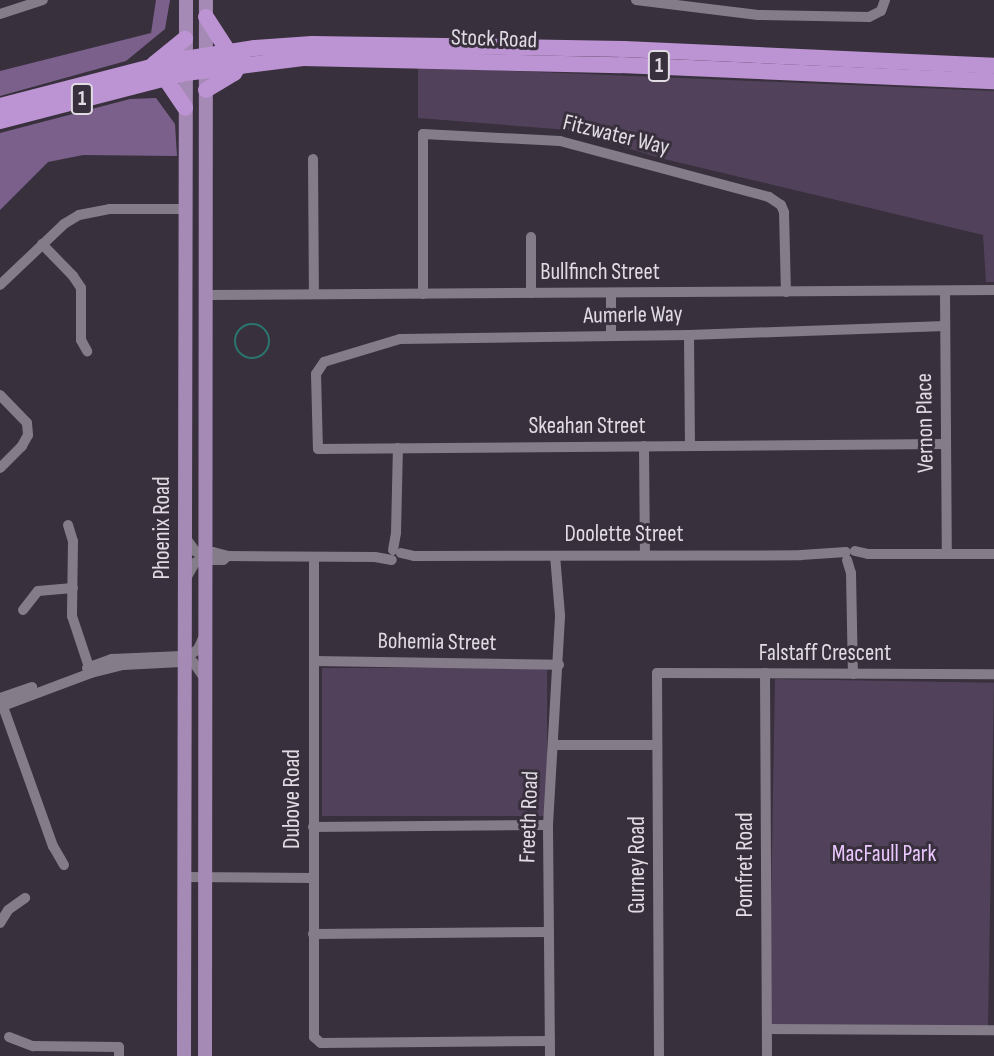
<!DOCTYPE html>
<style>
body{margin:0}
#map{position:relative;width:994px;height:1056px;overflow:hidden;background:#38303c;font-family:"Sofia Sans Condensed",sans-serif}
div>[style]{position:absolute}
.green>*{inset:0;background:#52415a;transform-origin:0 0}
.forest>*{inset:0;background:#7c608c}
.stream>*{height:2px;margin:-1px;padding:0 1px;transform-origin:1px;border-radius:1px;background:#2a756e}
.stream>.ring{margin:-1px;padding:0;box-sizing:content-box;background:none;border:2px solid #2a756e;border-radius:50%}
.minor>*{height:10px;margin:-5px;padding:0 5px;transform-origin:5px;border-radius:5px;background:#857c8a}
.major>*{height:14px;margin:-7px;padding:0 7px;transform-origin:7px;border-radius:7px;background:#a68ab6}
.highway>*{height:16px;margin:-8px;padding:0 8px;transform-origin:8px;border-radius:8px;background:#bc93d3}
span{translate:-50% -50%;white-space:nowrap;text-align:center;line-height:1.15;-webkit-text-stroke:6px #38303c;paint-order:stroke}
.shield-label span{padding:2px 5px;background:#38303c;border:2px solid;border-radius:5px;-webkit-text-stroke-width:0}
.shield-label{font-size:21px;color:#e1dce4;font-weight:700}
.street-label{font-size:23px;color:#e1dce4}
.park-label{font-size:23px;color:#ebc8ff}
</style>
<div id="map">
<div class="green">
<div style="clip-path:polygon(418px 67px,994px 91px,994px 282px,986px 282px,983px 235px,660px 158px,568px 130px,418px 118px)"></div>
<div style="left:322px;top:668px;width:225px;height:148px"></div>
<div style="left:775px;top:679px;width:219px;height:348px;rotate:1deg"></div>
</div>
<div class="forest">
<div style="clip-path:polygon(156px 0,170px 0,165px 29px,126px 61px,0 96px,0 71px,151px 33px)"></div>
<div style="clip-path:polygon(156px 98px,175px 124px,177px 156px,83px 155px,48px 162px,0 210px,0 133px,130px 99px)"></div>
</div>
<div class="stream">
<div class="ring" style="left:235px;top:324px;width:32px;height:32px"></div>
</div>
<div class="minor">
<div style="left:636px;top:0;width:123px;rotate:7deg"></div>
<div style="left:758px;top:15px;width:111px;rotate:1deg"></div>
<div style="left:869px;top:17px;width:13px;rotate:-27deg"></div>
<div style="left:881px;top:11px;width:12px;rotate:-70deg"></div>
<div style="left:0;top:14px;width:45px;rotate:-18deg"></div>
<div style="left:313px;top:159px;width:134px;rotate:89.6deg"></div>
<div style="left:42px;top:244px;width:45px;rotate:45.9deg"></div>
<div style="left:73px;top:276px;width:14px;rotate:56deg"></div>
<div style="left:81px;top:288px;width:52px;rotate:90deg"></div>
<div style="left:81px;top:340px;width:13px;rotate:61deg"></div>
<div style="left:0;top:285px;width:88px;rotate:-43.6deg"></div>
<div style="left:64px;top:224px;width:17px;rotate:-31deg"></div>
<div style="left:79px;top:215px;width:32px;rotate:-11deg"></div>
<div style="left:110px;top:209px;width:75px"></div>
<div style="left:945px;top:291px;width:263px;rotate:89.6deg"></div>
<div style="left:531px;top:293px;width:56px;rotate:-90deg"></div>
<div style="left:611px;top:293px;width:43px;rotate:90deg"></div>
<div style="left:423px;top:294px;width:160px;rotate:-90deg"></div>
<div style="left:423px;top:134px;width:137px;rotate:2.9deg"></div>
<div style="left:560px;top:141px;width:216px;rotate:15deg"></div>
<div style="left:769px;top:197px;width:14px;rotate:34deg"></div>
<div style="left:781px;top:205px;width:8px;rotate:67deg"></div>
<div style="left:784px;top:212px;width:80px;rotate:88.6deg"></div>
<div style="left:205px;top:295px;width:789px;rotate:-0.36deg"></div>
<div style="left:945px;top:326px;width:256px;rotate:178deg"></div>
<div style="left:689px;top:335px;width:289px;rotate:179.2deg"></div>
<div style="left:400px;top:339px;width:79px;rotate:163.2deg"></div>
<div style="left:324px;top:362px;width:14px;rotate:124deg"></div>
<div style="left:316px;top:374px;width:75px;rotate:88.5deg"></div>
<div style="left:318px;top:449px;width:627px;rotate:-0.46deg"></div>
<div style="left:689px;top:335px;width:111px;rotate:89.5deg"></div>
<div style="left:0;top:395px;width:39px;rotate:46deg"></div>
<div style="left:27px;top:423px;width:12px;rotate:85deg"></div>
<div style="left:28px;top:435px;width:13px;rotate:119deg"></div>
<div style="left:22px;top:446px;width:31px;rotate:135deg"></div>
<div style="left:644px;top:446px;width:109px;rotate:89.5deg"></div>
<div style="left:68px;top:525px;width:17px;rotate:73deg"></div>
<div style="left:73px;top:541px;width:75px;rotate:90.8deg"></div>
<div style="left:72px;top:616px;width:60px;rotate:71.6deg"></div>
<div style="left:185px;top:537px;width:17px;rotate:54deg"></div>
<div style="left:195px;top:551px;width:17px;rotate:33deg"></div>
<div style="left:209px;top:560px;width:14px"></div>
<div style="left:223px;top:560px;width:6px;rotate:-39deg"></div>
<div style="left:393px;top:550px;width:17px;rotate:-80deg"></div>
<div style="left:396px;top:533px;width:85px;rotate:-88.7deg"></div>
<div style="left:855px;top:551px;width:13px;rotate:13deg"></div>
<div style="left:868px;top:554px;width:126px"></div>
<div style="left:401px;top:553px;width:13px;rotate:13deg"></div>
<div style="left:414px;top:556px;width:387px;rotate:-0.1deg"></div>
<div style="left:801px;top:555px;width:45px;rotate:-3.8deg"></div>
<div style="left:314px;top:557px;width:480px;rotate:90deg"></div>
<div style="left:314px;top:1037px;width:9px;rotate:41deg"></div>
<div style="left:321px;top:1043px;width:229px;rotate:-0.5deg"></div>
<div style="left:847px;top:560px;width:14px;rotate:73deg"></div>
<div style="left:851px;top:573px;width:101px;rotate:88.9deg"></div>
<div style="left:185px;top:580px;width:20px;rotate:-60deg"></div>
<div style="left:195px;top:563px;width:21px;rotate:-31deg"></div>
<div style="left:213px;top:552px;width:16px;rotate:15deg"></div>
<div style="left:228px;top:556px;width:147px;rotate:0.4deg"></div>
<div style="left:375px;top:557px;width:17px;rotate:10deg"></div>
<div style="left:23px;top:610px;width:24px;rotate:-52deg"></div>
<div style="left:38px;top:591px;width:35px;rotate:-5deg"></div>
<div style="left:314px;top:661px;width:245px;rotate:0.9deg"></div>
<div style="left:87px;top:668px;width:27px;rotate:-20deg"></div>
<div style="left:112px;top:659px;width:70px;rotate:-2.5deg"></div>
<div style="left:182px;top:656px;width:13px;rotate:29deg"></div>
<div style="left:193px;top:662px;width:21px;rotate:55deg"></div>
<div style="left:765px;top:673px;width:383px;rotate:89.7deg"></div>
<div style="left:0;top:698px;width:34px;rotate:-19deg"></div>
<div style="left:1px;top:701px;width:154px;rotate:70.3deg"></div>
<div style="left:53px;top:846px;width:22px;rotate:60deg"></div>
<div style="left:0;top:707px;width:97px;rotate:-20.5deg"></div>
<div style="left:91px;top:673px;width:33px;rotate:-14deg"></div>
<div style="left:123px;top:665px;width:58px;rotate:-3deg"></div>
<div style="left:181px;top:662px;width:21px;rotate:-37deg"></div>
<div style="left:198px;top:649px;width:14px;rotate:-65deg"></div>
<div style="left:554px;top:745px;width:103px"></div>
<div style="left:313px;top:827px;width:235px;rotate:-0.5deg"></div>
<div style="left:184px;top:877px;width:129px;rotate:0.4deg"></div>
<div style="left:0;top:923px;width:15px;rotate:-58deg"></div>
<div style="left:8px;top:910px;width:21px;rotate:-35deg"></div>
<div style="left:313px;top:934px;width:236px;rotate:-0.5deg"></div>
<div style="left:767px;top:1029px;width:227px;rotate:0.3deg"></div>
<div style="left:9px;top:1037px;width:26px;rotate:21deg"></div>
<div style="left:33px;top:1046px;width:86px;rotate:0.7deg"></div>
<div style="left:119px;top:1047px;width:9px;rotate:90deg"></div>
<div style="left:550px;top:1056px;width:231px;rotate:-90.5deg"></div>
<div style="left:548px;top:825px;width:210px;rotate:-86.7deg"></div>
<div style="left:560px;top:615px;width:59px;rotate:-94.8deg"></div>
<div style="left:659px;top:1056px;width:383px;rotate:-90.3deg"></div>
<div style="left:657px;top:673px;width:337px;rotate:0.2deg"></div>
</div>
<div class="major">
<div style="left:184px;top:1056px;width:1056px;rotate:-89.89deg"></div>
<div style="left:205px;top:1056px;width:1056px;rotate:-89.95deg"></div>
</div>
<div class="highway">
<div style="left:206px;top:17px;width:40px;rotate:57.1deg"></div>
<div style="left:154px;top:64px;width:40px;rotate:-39deg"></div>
<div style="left:165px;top:78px;width:36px;rotate:56deg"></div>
<div style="left:206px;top:90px;width:33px;rotate:-31deg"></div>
<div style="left:234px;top:73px;width:12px;rotate:-55deg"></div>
<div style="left:0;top:106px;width:184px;rotate:-14.5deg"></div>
<div style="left:178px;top:60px;width:78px;rotate:-8.9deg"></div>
<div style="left:255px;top:48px;width:57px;rotate:-4deg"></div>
<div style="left:312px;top:44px;width:312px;rotate:0.9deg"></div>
<div style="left:624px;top:49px;width:370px;rotate:2.6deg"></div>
<div style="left:0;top:121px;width:192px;rotate:-14.5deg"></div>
<div style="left:186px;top:73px;width:118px;rotate:-7.3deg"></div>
<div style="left:303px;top:58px;width:318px;rotate:1.3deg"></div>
<div style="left:621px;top:65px;width:373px;rotate:2.5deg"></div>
</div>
<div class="shield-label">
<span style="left:659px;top:66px">1</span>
<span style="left:82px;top:99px">1</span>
</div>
<div class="street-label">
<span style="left:494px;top:39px;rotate:2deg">Stock Road</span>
<span style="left:616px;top:135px;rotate:14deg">Fitzwater Way</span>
<span style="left:600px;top:272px">Bullfinch Street</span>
<span style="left:633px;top:315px;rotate:-1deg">Aumerle Way</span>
<span style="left:925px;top:423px;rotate:-91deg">Vernon Place</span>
<span style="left:587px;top:426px">Skeahan Street</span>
<span style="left:162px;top:528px;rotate:-90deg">Phoenix Road</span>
<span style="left:624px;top:534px">Doolette Street</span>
<span style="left:437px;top:642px;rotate:1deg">Bohemia Street</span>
<span style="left:825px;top:653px">Falstaff Crescent</span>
<span style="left:292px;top:799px;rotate:-90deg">Dubove Road</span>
<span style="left:529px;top:817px;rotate:-88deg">Freeth Road</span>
<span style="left:637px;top:865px;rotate:-90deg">Gurney Road</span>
<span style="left:745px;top:865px;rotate:-90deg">Pomfret Road</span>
</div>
<div class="park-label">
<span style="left:884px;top:854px">MacFaull Park</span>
</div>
</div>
